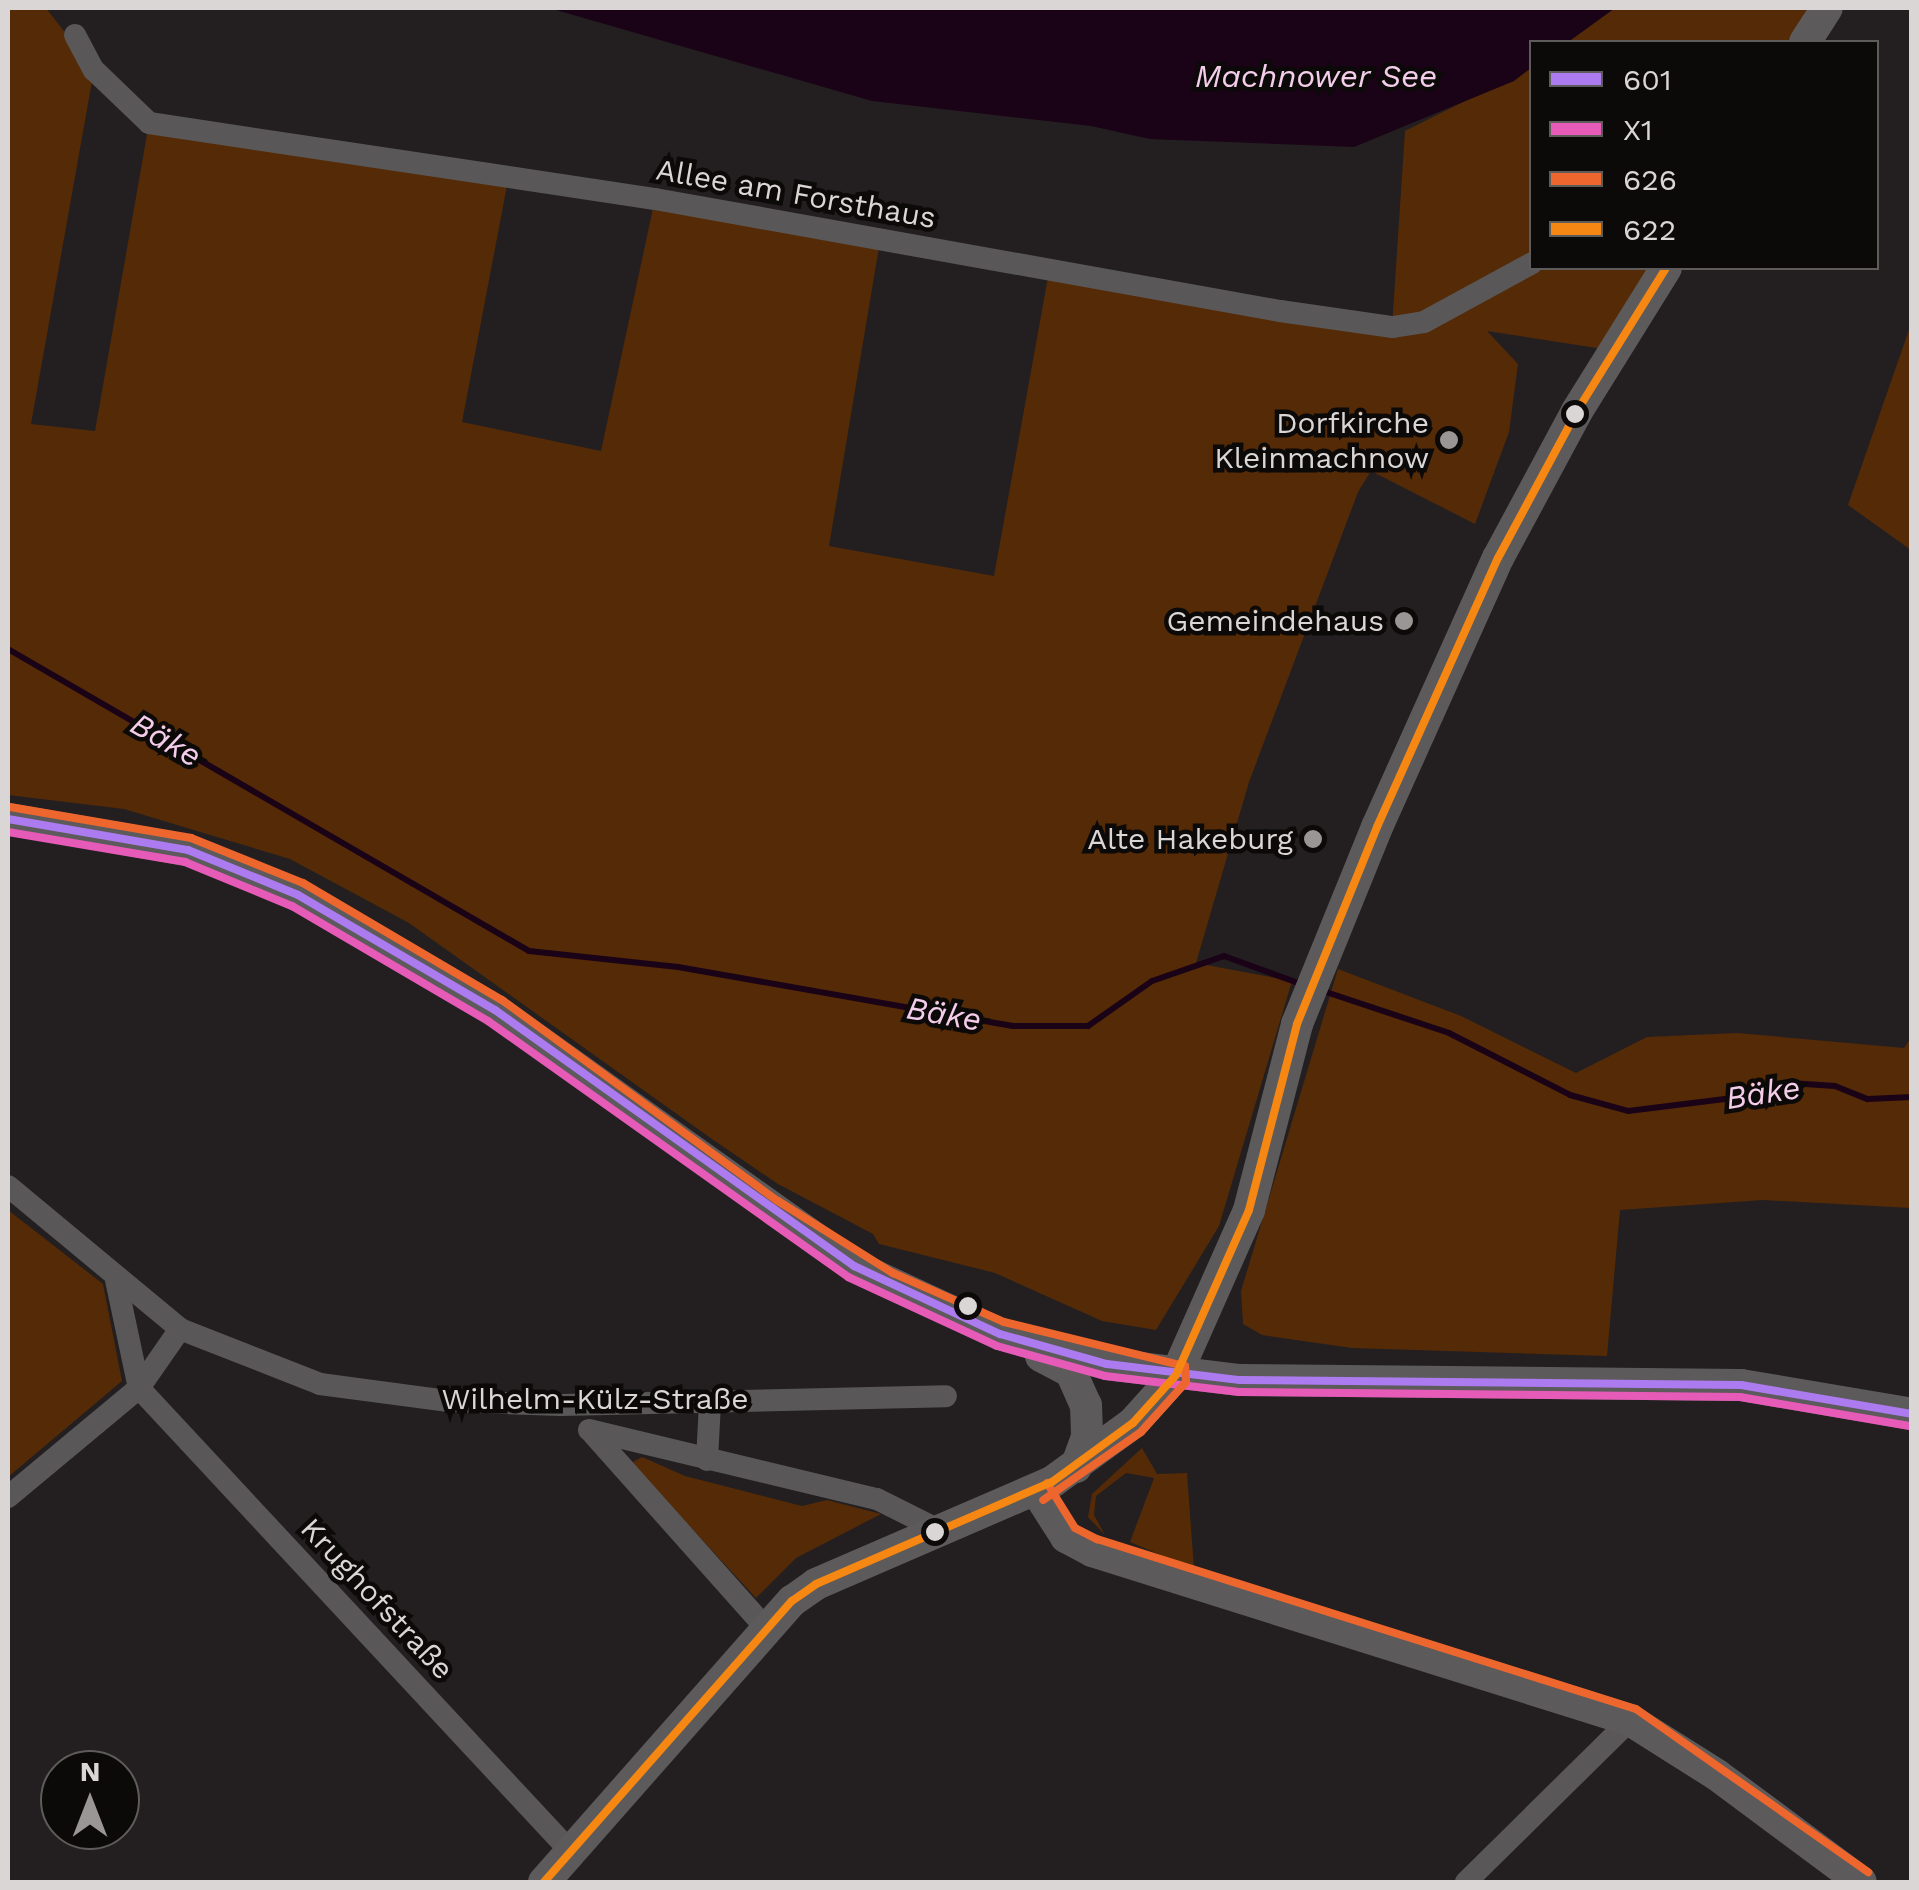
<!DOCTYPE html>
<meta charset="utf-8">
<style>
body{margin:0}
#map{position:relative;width:1919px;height:1890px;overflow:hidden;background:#231f20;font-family:"Work Sans",sans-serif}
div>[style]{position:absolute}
.green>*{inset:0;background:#552a06}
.water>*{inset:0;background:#1b0317}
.stream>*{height:6px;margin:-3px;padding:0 3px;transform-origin:3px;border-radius:3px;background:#1b0317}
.street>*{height:22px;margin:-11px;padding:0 11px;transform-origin:11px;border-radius:11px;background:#595757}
.secondary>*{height:32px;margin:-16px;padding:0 16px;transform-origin:16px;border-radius:16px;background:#5c5a5a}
.bus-1>*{height:8px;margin:-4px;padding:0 4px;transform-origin:4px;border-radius:4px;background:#ac7bf0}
.bus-2>*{height:8px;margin:-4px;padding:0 4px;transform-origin:4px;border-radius:4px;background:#e65ab8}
.bus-3>*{height:8px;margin:-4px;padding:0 4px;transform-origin:4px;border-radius:4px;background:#ed662e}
.bus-4>*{height:8px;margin:-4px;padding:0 4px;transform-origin:4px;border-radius:4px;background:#f68712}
.dots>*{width:28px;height:28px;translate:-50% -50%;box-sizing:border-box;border:5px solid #0c0909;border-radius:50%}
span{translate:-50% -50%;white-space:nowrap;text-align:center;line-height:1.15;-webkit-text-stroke:9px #0c0909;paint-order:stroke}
.street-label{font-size:30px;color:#dad6d6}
.poi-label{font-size:30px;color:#dad6d6}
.right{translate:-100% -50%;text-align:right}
.water-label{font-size:32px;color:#f4cdea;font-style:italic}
.frame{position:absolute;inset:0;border:10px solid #dad6d6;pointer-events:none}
.legend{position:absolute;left:1529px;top:40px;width:350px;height:230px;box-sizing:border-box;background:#0c0909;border:2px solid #5e5b5b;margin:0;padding:12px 18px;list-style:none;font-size:30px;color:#dad6d6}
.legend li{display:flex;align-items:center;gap:20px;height:50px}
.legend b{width:50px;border:2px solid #5e5b5b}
.north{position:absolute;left:40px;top:1750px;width:100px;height:100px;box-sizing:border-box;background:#0c0909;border:2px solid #5e5b5b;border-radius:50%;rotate:0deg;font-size:28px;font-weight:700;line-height:40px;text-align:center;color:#dad6d6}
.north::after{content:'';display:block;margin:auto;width:35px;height:45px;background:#9a9696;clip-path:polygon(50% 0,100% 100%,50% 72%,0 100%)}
</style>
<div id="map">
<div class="green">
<div style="clip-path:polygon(8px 8px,46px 8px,94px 70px,31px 424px,95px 431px,149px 123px,509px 175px,462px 422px,601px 451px,655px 199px,880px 241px,829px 546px,994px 576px,1050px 266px,1392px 327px,1405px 131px,1531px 68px,1532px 268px,1666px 268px,1616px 351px,1487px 331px,1518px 364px,1509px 432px,1475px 524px,1371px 471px,1358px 492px,1249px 782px,1196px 963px,1292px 981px,1219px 1226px,1156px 1330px,1102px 1321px,995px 1273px,879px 1244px,873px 1234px,778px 1184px,712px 1139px,409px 923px,290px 859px,124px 809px,8px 795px)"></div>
<div style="clip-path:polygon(1615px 8px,1827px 8px,1805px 42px,1568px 42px)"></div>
<div style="clip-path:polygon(1911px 324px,1911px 550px,1848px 505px)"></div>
<div style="clip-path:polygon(1338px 969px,1461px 1016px,1576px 1073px,1647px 1037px,1737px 1033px,1904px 1048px,1911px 1038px,1911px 1208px,1763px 1200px,1620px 1210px,1607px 1356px,1352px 1348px,1262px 1335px,1243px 1324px,1241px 1291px)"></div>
<div style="clip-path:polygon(8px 1210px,103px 1284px,122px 1381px,8px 1477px)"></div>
<div style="clip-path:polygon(1142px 1448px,1157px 1474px,1187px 1473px,1194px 1569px,1130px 1542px,1154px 1478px,1126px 1473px,1096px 1496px,1094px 1515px,1105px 1535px,1088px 1517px,1092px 1494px)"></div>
<div style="clip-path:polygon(642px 1457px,685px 1476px,802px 1506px,827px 1500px,881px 1514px,796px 1558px,756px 1598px,631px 1463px)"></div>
</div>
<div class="water">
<div style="clip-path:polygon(549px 8px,1615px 8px,1568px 42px,1532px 42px,1531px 68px,1514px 81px,1354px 147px,1150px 139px,1091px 126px,872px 101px)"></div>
</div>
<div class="stream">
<div style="left:8px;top:649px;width:602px;rotate:30.1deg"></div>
<div style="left:529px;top:951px;width:150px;rotate:6.1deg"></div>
<div style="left:678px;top:967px;width:340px;rotate:10deg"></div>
<div style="left:1013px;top:1026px;width:75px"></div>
<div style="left:1088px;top:1026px;width:78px;rotate:-35.1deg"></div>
<div style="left:1152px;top:981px;width:76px;rotate:-19.1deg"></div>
<div style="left:1224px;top:956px;width:82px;rotate:20deg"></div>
<div style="left:1323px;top:991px;width:133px;rotate:18.4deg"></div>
<div style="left:1449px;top:1033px;width:136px;rotate:27.1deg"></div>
<div style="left:1570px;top:1095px;width:60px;rotate:15.4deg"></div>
<div style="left:1628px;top:1111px;width:130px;rotate:-7.1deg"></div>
<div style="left:1757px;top:1095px;width:35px;rotate:-20deg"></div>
<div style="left:1790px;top:1083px;width:45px;rotate:3.8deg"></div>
<div style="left:1835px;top:1086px;width:35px;rotate:22deg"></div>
<div style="left:1868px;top:1099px;width:44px;rotate:-2.6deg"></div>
</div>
<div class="street">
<div style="left:75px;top:35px;width:40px;rotate:62deg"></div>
<div style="left:94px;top:70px;width:76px;rotate:43.9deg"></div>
<div style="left:149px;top:123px;width:512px;rotate:8.54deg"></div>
<div style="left:655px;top:199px;width:635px;rotate:10.16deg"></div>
<div style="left:1280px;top:311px;width:114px;rotate:8.1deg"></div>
<div style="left:1393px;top:327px;width:31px;rotate:-9deg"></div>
<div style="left:1424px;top:322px;width:123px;rotate:-28.6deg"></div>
<div style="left:8px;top:1186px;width:224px;rotate:39.7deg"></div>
<div style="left:180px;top:1329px;width:150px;rotate:21.4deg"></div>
<div style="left:320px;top:1384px;width:128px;rotate:7.6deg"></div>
<div style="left:447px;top:1401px;width:114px;rotate:2deg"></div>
<div style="left:561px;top:1405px;width:385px;rotate:-1.3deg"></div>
<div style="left:116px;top:1280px;width:110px;rotate:78deg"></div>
<div style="left:139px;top:1388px;width:633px;rotate:47.05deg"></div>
<div style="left:589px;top:1430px;width:296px;rotate:13.5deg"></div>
<div style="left:877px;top:1499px;width:67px;rotate:26.6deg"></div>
<div style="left:593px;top:1434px;width:259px;rotate:48.3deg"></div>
<div style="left:707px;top:1460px;width:58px;rotate:-87deg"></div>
<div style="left:8px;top:1497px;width:170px;rotate:-39.8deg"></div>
<div style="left:139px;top:1388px;width:72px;rotate:-55.2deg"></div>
<div style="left:1466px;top:1882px;width:231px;rotate:-44.6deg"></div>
</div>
<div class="secondary">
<div style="left:1805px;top:42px;width:40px;rotate:-57.1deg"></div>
<div style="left:8px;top:819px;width:183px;rotate:9.8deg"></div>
<div style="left:188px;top:850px;width:119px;rotate:22.2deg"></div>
<div style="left:298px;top:895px;width:228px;rotate:30.3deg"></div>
<div style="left:495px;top:1010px;width:441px;rotate:35.5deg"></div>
<div style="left:854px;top:1266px;width:161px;rotate:25deg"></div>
<div style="left:1000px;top:1334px;width:111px;rotate:15.7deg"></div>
<div style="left:1107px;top:1364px;width:134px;rotate:6.9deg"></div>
<div style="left:1240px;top:1380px;width:501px;rotate:0.57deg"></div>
<div style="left:1741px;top:1385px;width:173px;rotate:9.6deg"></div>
<div style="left:1041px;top:1356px;width:34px;rotate:28deg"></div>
<div style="left:1071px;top:1372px;width:36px;rotate:66deg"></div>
<div style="left:1086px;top:1405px;width:32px;rotate:88deg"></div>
<div style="left:1087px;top:1437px;width:32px;rotate:110deg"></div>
<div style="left:1036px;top:1490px;width:56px;rotate:57.4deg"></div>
<div style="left:1066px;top:1537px;width:30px;rotate:28deg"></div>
<div style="left:1092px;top:1551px;width:564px;rotate:17.44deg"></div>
<div style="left:1630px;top:1720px;width:103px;rotate:32.3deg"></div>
<div style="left:1717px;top:1775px;width:179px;rotate:36.6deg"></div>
<div style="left:544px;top:1882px;width:375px;rotate:-48.6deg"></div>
<div style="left:792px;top:1601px;width:29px;rotate:-35deg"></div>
<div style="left:816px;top:1584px;width:257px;rotate:-23.4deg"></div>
<div style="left:1052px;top:1482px;width:100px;rotate:-36.1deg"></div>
<div style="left:1133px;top:1423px;width:64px;rotate:-48.1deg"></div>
<div style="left:1176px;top:1375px;width:180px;rotate:-66.1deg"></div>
<div style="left:1249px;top:1210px;width:192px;rotate:-75.5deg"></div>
<div style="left:1297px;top:1024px;width:213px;rotate:-67.9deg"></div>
<div style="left:1377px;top:827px;width:295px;rotate:-65.8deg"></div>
<div style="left:1498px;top:558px;width:167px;rotate:-61.7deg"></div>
<div style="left:1577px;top:411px;width:168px;rotate:-58.1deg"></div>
</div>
<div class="bus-1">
<div style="left:8px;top:819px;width:183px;rotate:9.8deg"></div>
<div style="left:188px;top:850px;width:119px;rotate:22.2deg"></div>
<div style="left:298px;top:895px;width:228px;rotate:30.3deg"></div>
<div style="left:495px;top:1010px;width:441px;rotate:35.5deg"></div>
<div style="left:854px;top:1266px;width:161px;rotate:25deg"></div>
<div style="left:1000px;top:1334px;width:111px;rotate:15.7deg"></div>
<div style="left:1107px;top:1364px;width:134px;rotate:6.9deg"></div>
<div style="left:1240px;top:1380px;width:501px;rotate:0.57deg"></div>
<div style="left:1741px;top:1385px;width:173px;rotate:9.6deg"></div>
</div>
<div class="bus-2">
<div style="left:8px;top:832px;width:180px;rotate:9.6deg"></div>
<div style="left:185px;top:862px;width:116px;rotate:22.4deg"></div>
<div style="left:292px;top:906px;width:227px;rotate:30.4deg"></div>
<div style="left:488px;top:1021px;width:442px;rotate:35.4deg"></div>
<div style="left:848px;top:1277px;width:164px;rotate:24.8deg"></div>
<div style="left:997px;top:1346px;width:112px;rotate:15.5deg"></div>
<div style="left:1105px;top:1376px;width:135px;rotate:6.8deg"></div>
<div style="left:1239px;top:1392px;width:501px;rotate:0.57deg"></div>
<div style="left:1740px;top:1397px;width:172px;rotate:9.7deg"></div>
</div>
<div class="bus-3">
<div style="left:10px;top:807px;width:184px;rotate:9.7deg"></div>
<div style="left:191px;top:838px;width:121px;rotate:21.9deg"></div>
<div style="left:303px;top:883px;width:231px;rotate:30.5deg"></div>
<div style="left:502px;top:1000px;width:341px;rotate:36.1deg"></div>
<div style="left:778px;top:1201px;width:136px;rotate:32.1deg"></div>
<div style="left:893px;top:1273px;width:121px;rotate:23.8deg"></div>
<div style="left:1004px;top:1322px;width:186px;rotate:13.7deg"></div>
<div style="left:1185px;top:1366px;width:16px;rotate:86deg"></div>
<div style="left:1186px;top:1382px;width:67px;rotate:132deg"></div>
<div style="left:1141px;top:1432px;width:119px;rotate:145.2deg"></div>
<div style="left:1047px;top:1483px;width:53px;rotate:58.1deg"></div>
<div style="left:1075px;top:1528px;width:25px;rotate:27deg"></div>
<div style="left:1097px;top:1539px;width:565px;rotate:17.51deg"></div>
<div style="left:1636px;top:1709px;width:284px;rotate:35.1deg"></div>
</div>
<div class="bus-4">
<div style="left:544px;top:1882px;width:375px;rotate:-48.6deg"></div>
<div style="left:792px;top:1601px;width:29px;rotate:-35deg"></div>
<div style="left:816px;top:1584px;width:257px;rotate:-23.4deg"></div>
<div style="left:1052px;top:1482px;width:100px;rotate:-36.1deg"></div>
<div style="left:1133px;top:1423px;width:64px;rotate:-48.1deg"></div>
<div style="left:1176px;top:1375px;width:180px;rotate:-66.1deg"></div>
<div style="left:1249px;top:1210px;width:192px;rotate:-75.5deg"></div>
<div style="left:1297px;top:1024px;width:213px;rotate:-67.9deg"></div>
<div style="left:1377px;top:827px;width:295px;rotate:-65.8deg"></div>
<div style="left:1498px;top:558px;width:167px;rotate:-61.7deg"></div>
<div style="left:1577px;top:411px;width:168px;rotate:-58.1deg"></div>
</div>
<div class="dots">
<div style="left:1575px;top:414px;background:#dad6d6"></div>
<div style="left:1449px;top:440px;background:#9a9696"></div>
<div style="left:1404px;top:621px;background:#9a9696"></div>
<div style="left:1313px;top:839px;background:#9a9696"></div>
<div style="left:968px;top:1306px;background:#dad6d6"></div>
<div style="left:935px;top:1532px;background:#dad6d6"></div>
</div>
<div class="street-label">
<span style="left:796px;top:194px;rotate:10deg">Allee am Forsthaus</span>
<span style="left:595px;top:1399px">Wilhelm-Külz-Straße</span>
<span style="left:377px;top:1599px;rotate:47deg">Krughofstraße</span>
</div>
<div class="poi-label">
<span class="right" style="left:1429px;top:440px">Dorfkirche<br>Kleinmachnow</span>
<span class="right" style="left:1384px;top:621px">Gemeindehaus</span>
<span class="right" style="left:1293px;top:839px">Alte Hakeburg</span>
</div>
<div class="water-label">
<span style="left:1316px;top:76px">Machnower See</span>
<span style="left:166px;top:740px;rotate:30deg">Bäke</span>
<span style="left:944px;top:1014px;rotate:10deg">Bäke</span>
<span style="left:1763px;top:1093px;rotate:-9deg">Bäke</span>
</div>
<div class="frame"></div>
<ul class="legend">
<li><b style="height:12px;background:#ac7bf0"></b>601</li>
<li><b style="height:12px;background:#e65ab8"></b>X1</li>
<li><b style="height:12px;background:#ed662e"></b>626</li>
<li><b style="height:12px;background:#f68712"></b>622</li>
</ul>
<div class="north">N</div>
</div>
